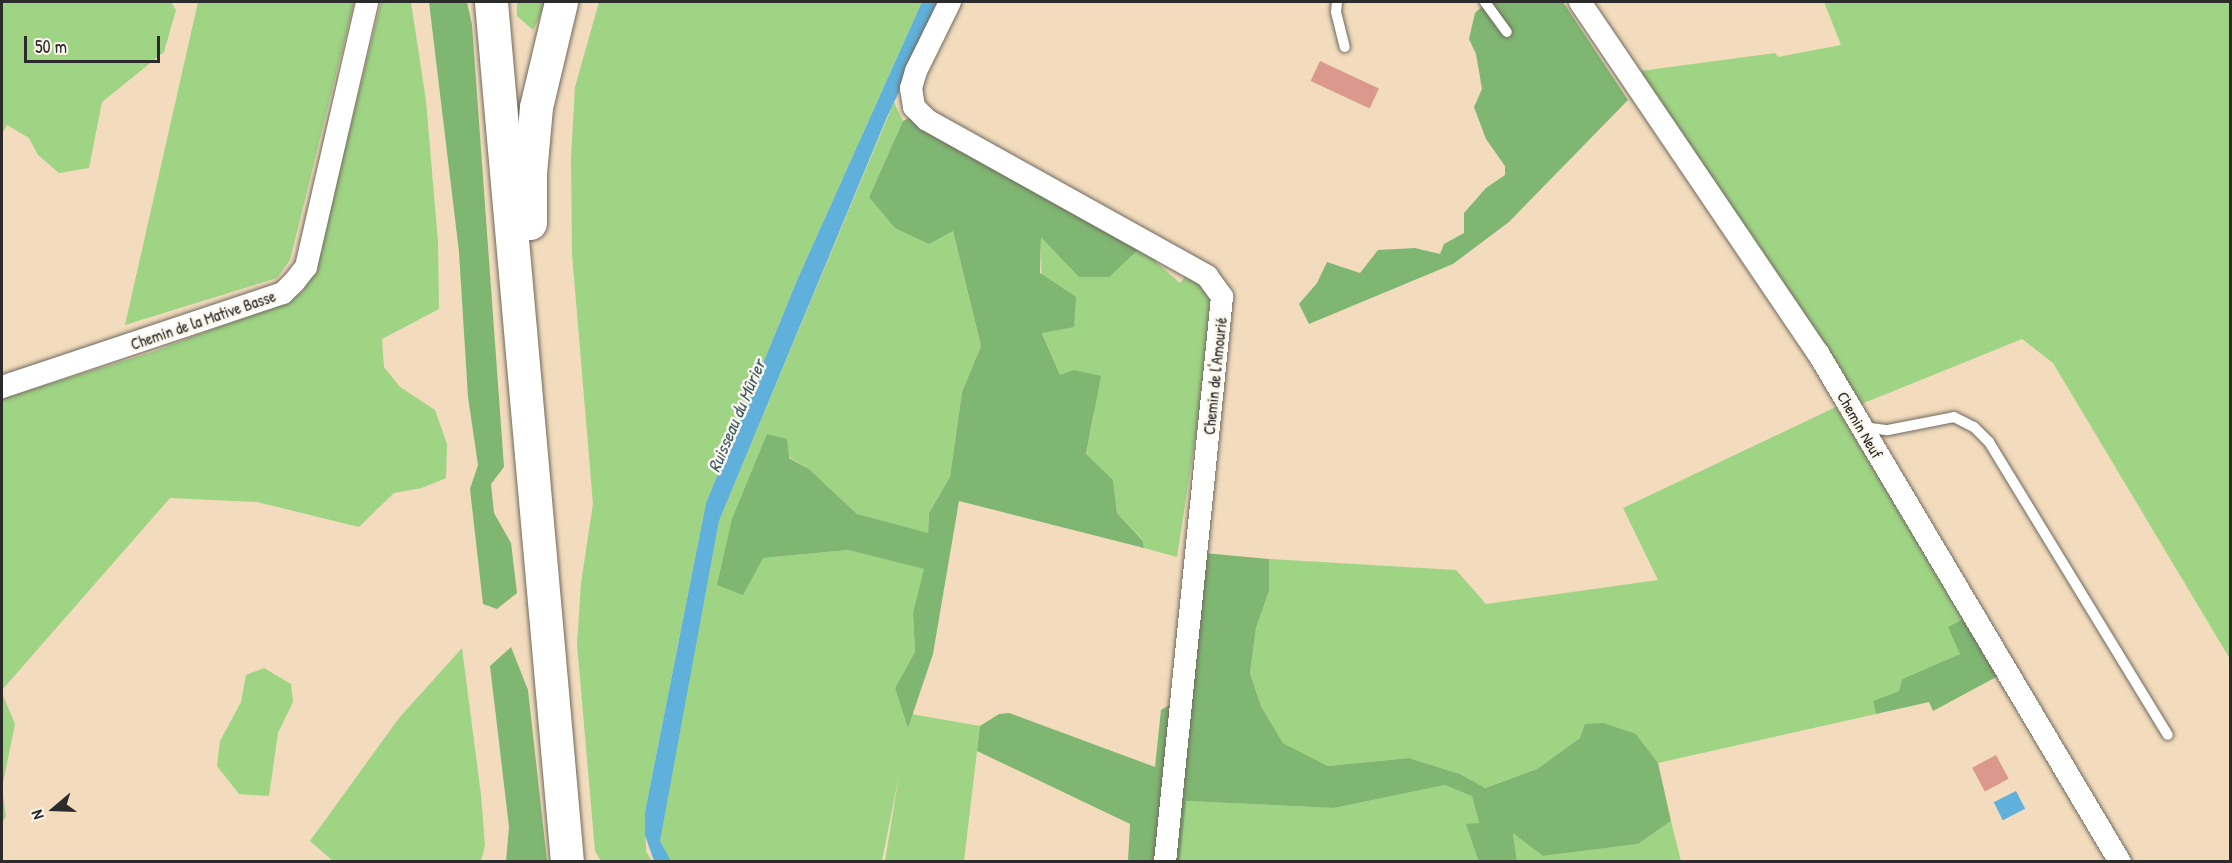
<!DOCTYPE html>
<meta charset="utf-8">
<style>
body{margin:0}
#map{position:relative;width:2232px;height:863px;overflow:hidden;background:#f2dcbd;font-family:"Patrick Hand",sans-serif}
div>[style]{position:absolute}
.green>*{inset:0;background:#9fd485}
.forest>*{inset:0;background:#7fb672}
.water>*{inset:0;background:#5fb0da;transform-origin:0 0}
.building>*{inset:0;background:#da998c;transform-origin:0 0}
.roads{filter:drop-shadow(0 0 2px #71695e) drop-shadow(0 0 2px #71695e)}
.lane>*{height:10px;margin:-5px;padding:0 5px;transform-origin:5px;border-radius:5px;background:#fff}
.street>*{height:22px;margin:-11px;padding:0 11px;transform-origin:11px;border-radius:11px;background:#fff}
.highway>*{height:33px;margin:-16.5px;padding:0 16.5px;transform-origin:16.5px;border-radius:16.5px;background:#fff}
span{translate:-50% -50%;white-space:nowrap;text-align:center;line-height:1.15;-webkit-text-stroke:5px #fbf7ec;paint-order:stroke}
.street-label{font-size:16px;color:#2b2b2b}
.water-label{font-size:18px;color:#3d5a68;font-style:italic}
.frame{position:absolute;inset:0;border:3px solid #2b2b2b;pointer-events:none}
.north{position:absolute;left:24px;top:779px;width:60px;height:60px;-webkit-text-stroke:4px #fbf7ec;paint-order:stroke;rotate:251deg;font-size:16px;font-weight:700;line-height:24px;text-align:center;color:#2b2b2b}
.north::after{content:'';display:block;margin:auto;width:21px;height:27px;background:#2b2b2b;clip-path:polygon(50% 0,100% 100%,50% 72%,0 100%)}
.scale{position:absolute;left:24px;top:36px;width:136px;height:27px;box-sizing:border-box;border:3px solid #2b2b2b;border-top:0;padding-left:8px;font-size:18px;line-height:21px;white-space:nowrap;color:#2b2b2b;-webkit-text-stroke:4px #fbf7ec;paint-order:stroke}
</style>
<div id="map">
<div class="green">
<div style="clip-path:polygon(2px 2px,171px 2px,176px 10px,164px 52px,102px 102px,89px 168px,59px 173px,38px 155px,29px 138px,7px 125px,2px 134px)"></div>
<div style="clip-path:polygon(198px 2px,354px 2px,290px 260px,277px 278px,125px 325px)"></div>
<div style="clip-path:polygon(381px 2px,411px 2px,426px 101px,438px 242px,439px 309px,382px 339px,384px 367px,400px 387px,435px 410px,447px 444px,446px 478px,422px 488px,394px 493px,359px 527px,257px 502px,170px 498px,2px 690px,2px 399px,152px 352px,289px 301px,302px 292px,317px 264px)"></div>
<div style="clip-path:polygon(517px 2px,547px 2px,533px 30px,517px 16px)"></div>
<div style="clip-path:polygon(599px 2px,922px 2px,798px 278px,706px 503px,645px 812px,646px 851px,652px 861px,601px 861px,595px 851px,577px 644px,581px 583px,593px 504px,572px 254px,571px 158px,575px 87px)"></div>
<div style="clip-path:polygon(1824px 2px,2230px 2px,2230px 659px,2053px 363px,2022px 339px,1859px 405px,1633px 72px,1775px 53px,1778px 57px,1841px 45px)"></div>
<div style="clip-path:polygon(894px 102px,903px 121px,869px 197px,953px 231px,981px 346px,962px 392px,950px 477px,929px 513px,928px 534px,857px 514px,809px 469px,789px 457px,762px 558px,848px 550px,925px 569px,913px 613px,915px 652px,895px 688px,908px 727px,911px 714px,980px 726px,964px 861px,885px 861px,899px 775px,882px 861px,671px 861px,661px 848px,660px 839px,719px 521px)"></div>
<div style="clip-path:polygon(1041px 236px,1142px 246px,1158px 254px,1156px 262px,1180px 283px,1188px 273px,1211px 294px,1214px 317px,1177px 557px,1144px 548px,1143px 540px,1117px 513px,1113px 480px,1086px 455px,1094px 414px,1060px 375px,1042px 332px)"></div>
<div style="clip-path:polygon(1836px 407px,1964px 619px,1960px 654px,1902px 679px,1899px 691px,1873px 701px,1876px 714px,1658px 763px,1636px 734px,1580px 738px,1537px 769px,1484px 788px,1460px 774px,1409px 758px,1328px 766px,1283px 743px,1261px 706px,1250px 673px,1256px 628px,1269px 591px,1269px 559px,1456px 570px,1486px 604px,1658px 580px,1623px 508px)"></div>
<div style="clip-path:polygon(462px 648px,481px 795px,485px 846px,481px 861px,333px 861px,310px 841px,399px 718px)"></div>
<div style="clip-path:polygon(264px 668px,291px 684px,293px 702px,278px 733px,269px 796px,239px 794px,217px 766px,220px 741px,241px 702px,246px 675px)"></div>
<div style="clip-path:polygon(2px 693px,15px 724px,2px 788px,6px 816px,2px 823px)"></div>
<div style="clip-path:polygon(1445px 785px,1472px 795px,1479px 824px,1467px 824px,1479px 861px,1180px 862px,1185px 801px,1334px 808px)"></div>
<div style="clip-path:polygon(1671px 821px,1681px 861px,1517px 861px,1513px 832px,1543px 856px,1638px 844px)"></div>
</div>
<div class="forest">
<div style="clip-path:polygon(429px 2px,467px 2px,472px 25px,504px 467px,491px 484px,494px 513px,511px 543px,517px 593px,497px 609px,483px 604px,470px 489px,478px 465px,468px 397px,459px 252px)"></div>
<div style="clip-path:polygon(1487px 2px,1563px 2px,1628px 100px,1509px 222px,1453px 264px,1309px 324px,1299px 304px,1317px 283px,1327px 262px,1360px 273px,1378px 250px,1415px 248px,1440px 254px,1444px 244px,1464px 233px,1464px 213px,1486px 188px,1505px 175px,1505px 166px,1486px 139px,1474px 107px,1482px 89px,1476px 54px,1469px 39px,1475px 13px)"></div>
<div style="clip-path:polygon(911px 117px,1142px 246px,1109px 277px,1079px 277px,1041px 237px,1040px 273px,1076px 297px,1074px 327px,1042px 333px,1060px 375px,1074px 370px,1101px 376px,1086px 454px,1113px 480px,1117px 513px,1143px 541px,1144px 548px,959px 501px,933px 654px,908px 728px,895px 688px,915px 652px,913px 613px,924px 569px,848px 550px,763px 558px,743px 595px,717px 585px,732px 519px,767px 434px,787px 439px,789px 458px,809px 469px,857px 514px,928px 533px,929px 513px,950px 477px,962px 392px,981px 346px,953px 231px,929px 244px,895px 228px,869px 197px,903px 121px)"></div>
<div style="clip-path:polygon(1204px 553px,1269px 559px,1269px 591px,1256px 628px,1250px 673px,1261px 706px,1283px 743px,1328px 766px,1409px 758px,1460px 774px,1485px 788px,1537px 769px,1580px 738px,1585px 724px,1603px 723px,1636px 734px,1658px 763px,1671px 821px,1638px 844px,1543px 856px,1513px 833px,1517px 861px,1479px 862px,1466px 824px,1479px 823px,1472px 796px,1445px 785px,1334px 808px,1186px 801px,1180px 861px,1128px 861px,1130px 824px,977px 751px,980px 726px,999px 714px,1009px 713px,1155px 767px,1161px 710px,1187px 695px)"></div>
<div style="clip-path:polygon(1964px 619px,2000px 675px,1933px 711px,1929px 702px,1876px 714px,1873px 701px,1899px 691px,1902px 679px,1960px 654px,1948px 627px)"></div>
<div style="clip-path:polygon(511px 647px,528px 690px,547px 861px,506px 861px,509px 827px,490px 666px)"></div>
</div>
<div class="water">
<div style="clip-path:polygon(922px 2px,942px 2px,887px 117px,719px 521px,660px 841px,671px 861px,654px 861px,645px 835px,645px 812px,706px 503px,798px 278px)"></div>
<div style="left:2016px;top:791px;width:20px;height:25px;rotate:63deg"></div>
</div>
<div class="building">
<div style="left:1320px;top:61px;width:65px;height:22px;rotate:25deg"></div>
<div style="left:1996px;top:755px;width:27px;height:27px;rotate:62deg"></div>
</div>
<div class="roads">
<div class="lane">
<div style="left:1337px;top:2px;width:10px;rotate:96deg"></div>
<div style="left:1336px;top:12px;width:36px;rotate:76deg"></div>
<div style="left:1485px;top:2px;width:37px;rotate:54deg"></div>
<div style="left:1862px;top:427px;width:26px;rotate:7deg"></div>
<div style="left:1888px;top:430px;width:67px;rotate:-11.1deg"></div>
<div style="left:1954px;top:417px;width:22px;rotate:27deg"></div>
<div style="left:1974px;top:427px;width:21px;rotate:45deg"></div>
<div style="left:1989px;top:442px;width:343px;rotate:58.6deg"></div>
</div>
<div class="street">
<div style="left:950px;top:2px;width:77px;rotate:116.2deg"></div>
<div style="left:916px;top:71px;width:18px;rotate:106deg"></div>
<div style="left:911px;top:88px;width:19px;rotate:81deg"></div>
<div style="left:914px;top:107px;width:18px;rotate:45deg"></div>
<div style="left:927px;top:120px;width:321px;rotate:29.1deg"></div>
<div style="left:1207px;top:276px;width:26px;rotate:54deg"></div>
<div style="left:1222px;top:297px;width:568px;rotate:95.76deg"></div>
<div style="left:1580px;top:2px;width:424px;rotate:55.9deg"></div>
<div style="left:1818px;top:353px;width:592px;rotate:59.32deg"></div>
<div style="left:2px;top:387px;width:296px;rotate:-18.5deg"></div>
<div style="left:283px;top:293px;width:17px;rotate:-45deg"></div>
<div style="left:295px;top:281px;width:18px;rotate:-52deg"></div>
<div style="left:306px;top:267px;width:272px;rotate:-77deg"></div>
</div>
<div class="highway">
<div style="left:491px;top:2px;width:863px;rotate:84.95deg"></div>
<div style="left:530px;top:223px;width:50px;rotate:-90deg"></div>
<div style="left:530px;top:173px;width:66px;rotate:-84.8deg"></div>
<div style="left:536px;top:107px;width:108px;rotate:-76.6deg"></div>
</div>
</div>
<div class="street-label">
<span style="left:203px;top:320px;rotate:-19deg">Chemin de la Mative Basse</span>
<span style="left:1215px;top:376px;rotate:-84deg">Chemin de l'Amourié</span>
<span style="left:1860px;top:425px;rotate:60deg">Chemin Neuf</span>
</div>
<div class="water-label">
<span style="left:737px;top:416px;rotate:-67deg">Ruisseau du Mûrier</span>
</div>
<div class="frame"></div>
<div class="north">N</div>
<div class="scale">50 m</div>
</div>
